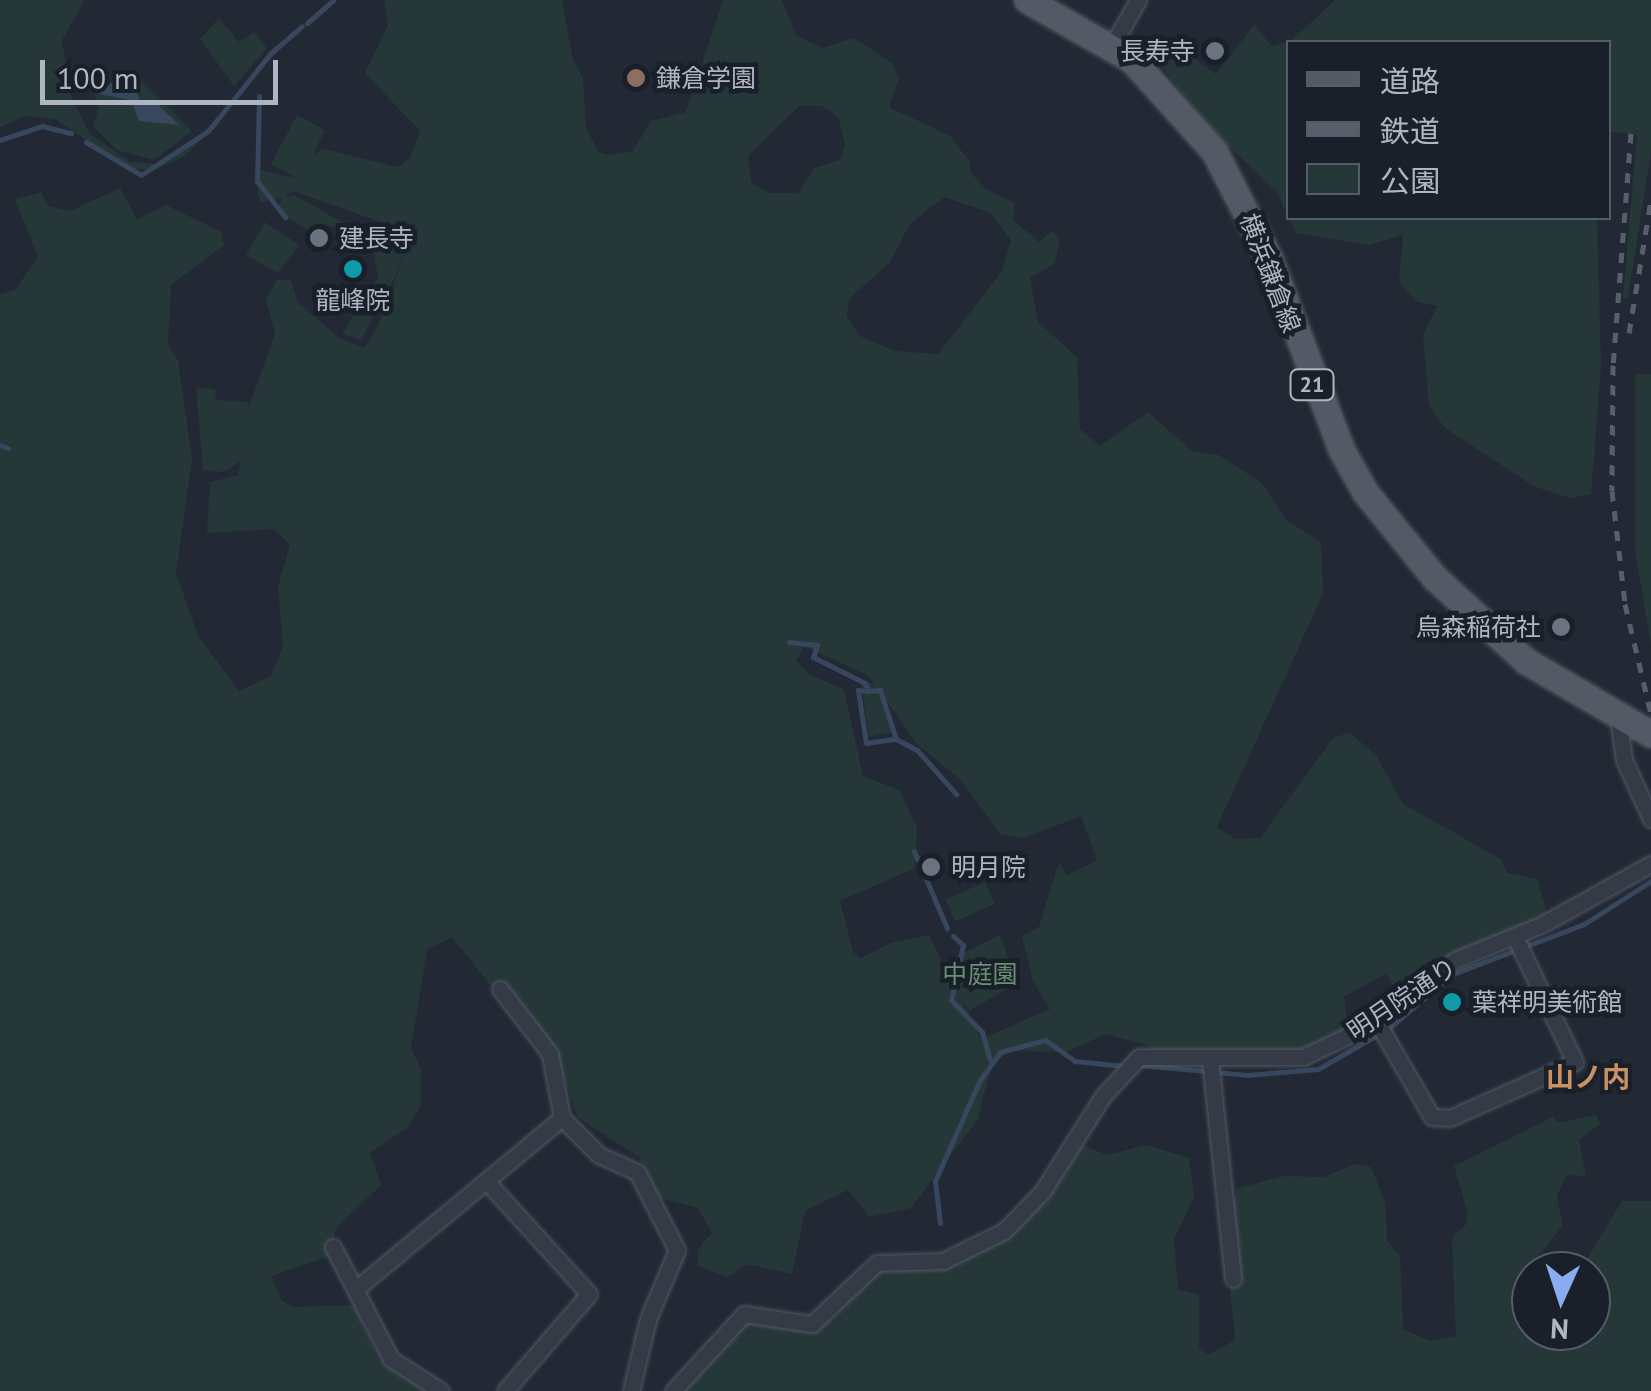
<!DOCTYPE html>
<meta charset="utf-8">
<style>
body{margin:0}
#map{position:relative;width:1651px;height:1391px;overflow:hidden;background:#222935;font-family:"PT Sans","Noto Sans JP",sans-serif}
div>[style]{position:absolute}
.green>*{inset:0;background:#263738;transform-origin:0 0}
.water>*{inset:0;background:#38475d}
.stream>*{height:5px;margin:-2.5px;padding:0 2.5px;transform-origin:2.5px;border-radius:2.5px;background:#38475d}
.roads{filter:drop-shadow(0 0 2px #525963) drop-shadow(0 0 2px #525963)}
.minor>*{height:15px;margin:-7.5px;padding:0 7.5px;transform-origin:7.5px;border-radius:7.5px;background:#353b46}
.primary>*{height:25px;margin:-12.5px;padding:0 12.5px;transform-origin:12.5px;border-radius:12.5px;background:#535a66}
.rail>*{height:5px;margin-top:-2.5px;transform-origin:0;background:repeating-linear-gradient(90deg,#575f6c 0 10px,transparent 0 20px)}
.dots>*{width:28px;height:28px;translate:-50% -50%;box-sizing:border-box;border:5px solid #1a202a;border-radius:50%}
span{translate:-50% -50%;white-space:nowrap;text-align:center;line-height:1.15;-webkit-text-stroke:9px #1a202a;paint-order:stroke}
.shield-label span{padding:2px 8px;background:#1a202a;border:2px solid;border-radius:8px;-webkit-text-stroke-width:0}
.shield-label{font-size:22px;color:#afb6c2;font-weight:700}
.poi-label{font-size:25px;color:#afb6c2}
.right{translate:-100% -50%;text-align:right}
.left{translate:0 -50%;text-align:left}
.street-label{font-size:25px;color:#afb6c2}
.park-label{font-size:25px;color:#699073}
.neighbourhood-label{font-size:28px;color:#c99263;font-weight:700}
.legend{position:absolute;left:1286px;top:40px;width:325px;height:180px;box-sizing:border-box;background:#1a202a;border:2px solid #565c67;margin:0;padding:12px 18px;list-style:none;font-size:30px;color:#afb6c2}
.legend li{display:flex;align-items:center;gap:20px;height:50px}
.legend b{width:50px;border:2px solid #565c67}
.north{position:absolute;left:1511px;top:1251px;width:100px;height:100px;box-sizing:border-box;background:#1a202a;border:2px solid #565c67;border-radius:50%;rotate:183deg;font-size:28px;font-weight:700;line-height:40px;text-align:center;color:#afb6c2}
.north::after{content:'';display:block;margin:auto;width:35px;height:45px;background:#89adee;clip-path:polygon(50% 0,100% 100%,50% 72%,0 100%)}
.scale{position:absolute;left:40px;top:60px;width:238px;height:45px;box-sizing:border-box;border:5px solid #afb6c2;border-top:0;padding-left:12px;font-size:30px;line-height:35px;white-space:nowrap;color:#afb6c2;-webkit-text-stroke:8px #1a202a;paint-order:stroke}
</style>
<div id="map">
<div class="green">
<div style="clip-path:polygon(0 0,85px 0,62px 40px,70px 94px,90px 134px,130px 162px,158px 164px,222px 121px,184px 156px,157px 169px,128px 169px,55px 119px,26px 116px,0 127px)"></div>
<div style="clip-path:polygon(evenodd,384px 0,562px 0,573px 60px,583px 78px,586px 129px,599px 152px,610px 155px,633px 151px,651px 121px,686px 112px,723px 0,782px 0,796px 35px,822px 48px,854px 38px,892px 63px,899px 78px,889px 107px,950px 136px,970px 162px,970px 172px,987px 190px,1015px 203px,1013px 220px,1039px 242px,1052px 231px,1060px 239px,1055px 263px,1030px 278px,1038px 322px,1077px 357px,1080px 429px,1100px 446px,1148px 412px,1192px 451px,1219px 455px,1262px 483px,1286px 520px,1321px 542px,1323px 594px,1217px 827px,1235px 839px,1260px 838px,1334px 737px,1351px 733px,1377px 757px,1403px 804px,1501px 859px,1507px 873px,1537px 879px,1547px 913px,1401px 999px,1386px 974px,1372px 981px,1344px 997px,1349px 1033px,1296px 1050px,1154px 1058px,1148px 1045px,1105px 1034px,1067px 1052px,1009px 1051px,991px 1066px,978px 1119px,911px 1208px,869px 1217px,848px 1190px,805px 1211px,792px 1274px,747px 1264px,728px 1277px,698px 1266px,697px 1250px,712px 1233px,698px 1208px,660px 1198px,639px 1157px,578px 1118px,564px 1077px,452px 937px,427px 950px,411px 1048px,421px 1070px,421px 1105px,408px 1127px,370px 1153px,381px 1185px,336px 1228px,330px 1256px,271px 1276px,282px 1301px,294px 1307px,354px 1305px,379px 1359px,430px 1391px,0 1391px,0 294px,15px 290px,38px 256px,15px 199px,41px 192px,48px 206px,70px 211px,120px 188px,137px 219px,166px 205px,221px 232px,224px 245px,171px 285px,168px 344px,178px 361px,192px 459px,176px 573px,198px 636px,239px 691px,271px 676px,283px 647px,278px 586px,290px 545px,274px 529px,207px 533px,210px 482px,238px 475px,241px 461px,224px 472px,203px 470px,196px 388px,215px 389px,216px 400px,248px 402px,249px 407px,275px 334px,266px 299px,277px 280px,291px 280px,298px 303px,341px 339px,364px 348px,377px 328px,412px 233px,293px 191px,285px 197px,294px 195px,342px 222px,340px 229px,318px 223px,311px 233px,277px 209px,282px 198px,260px 202px,255px 176px,256px 169px,298px 179px,271px 164px,297px 115px,325px 130px,313px 155px,323px 149px,398px 167px,410px 158px,420px 131px,365px 73px,388px 25px,384px 0,799px 106px,822px 106px,838px 117px,845px 145px,840px 160px,814px 168px,798px 193px,769px 193px,751px 182px,748px 156px,799px 106px,384px 0,944px 197px,991px 213px,1011px 240px,1002px 271px,938px 354px,895px 351px,860px 336px,846px 316px,850px 298px,890px 262px,910px 224px,944px 197px,384px 0,804px 646px,869px 676px,875px 685px,823px 661px,861px 684px,869px 737px,892px 732px,883px 696px,917px 744px,960px 779px,1001px 835px,1024px 838px,1081px 816px,1097px 861px,1066px 875px,1059px 862px,1039px 927px,1022px 936px,1033px 981px,1050px 1009px,981px 1039px,929px 935px,891px 943px,861px 958px,853px 952px,840px 901px,915px 868px,917px 828px,899px 790px,863px 776px,844px 690px,809px 674px,796px 660px,804px 646px)"></div>
<div style="clip-path:polygon(1335px 0,1651px 0,1651px 152px,1628px 298px,1623px 298px,1637px 134px,1609px 132px,1608px 42px,1288px 42px,1288px 216px,1277px 192px,1207px 126px,1148px 48px,1167px 38px,1216px 74px,1254px 25px,1272px 46px,1291px 41px)"></div>
<div style="clip-path:polygon(219px 18px,239px 42px,254px 32px,267px 48px,234px 86px,200px 39px)"></div>
<div style="clip-path:polygon(130px 69px,192px 131px,154px 160px,117px 150px,93px 126px,100px 104px,94px 95px)"></div>
<div style="clip-path:polygon(1289px 218px,1597px 218px,1601px 366px,1591px 494px,1570px 498px,1533px 486px,1444px 427px,1429px 405px,1423px 335px,1437px 306px,1418px 302px,1399px 282px,1403px 235px,1369px 245px,1296px 233px)"></div>
<div style="clip-path:polygon(265px 222px,299px 245px,278px 273px,246px 255px)"></div>
<div style="clip-path:polygon(389px 225px,410px 239px,395px 277px,361px 340px,342px 334px,378px 278px,372px 241px)"></div>
<div style="clip-path:polygon(1635px 374px,1651px 374px,1651px 643px,1635px 551px)"></div>
<div style="left:985px;top:882px;width:24px;height:43px;rotate:66deg"></div>
<div style="clip-path:polygon(1000px 935px,1017px 983px,969px 1011px,957px 992px,951px 959px)"></div>
<div style="clip-path:polygon(1596px 1115px,1600px 1124px,1579px 1140px,1586px 1176px,1566px 1175px,1557px 1196px,1563px 1225px,1531px 1266px,1531px 1331px,1591px 1331px,1591px 1271px,1580px 1271px,1622px 1201px,1651px 1201px,1651px 1391px,680px 1391px,744px 1321px,815px 1330px,836px 1316px,854px 1286px,886px 1266px,956px 1262px,990px 1246px,1028px 1218px,1075px 1142px,1107px 1155px,1146px 1145px,1189px 1158px,1194px 1197px,1174px 1239px,1178px 1289px,1199px 1295px,1199px 1347px,1208px 1355px,1235px 1340px,1224px 1228px,1238px 1188px,1285px 1176px,1323px 1177px,1356px 1164px,1371px 1167px,1385px 1202px,1387px 1241px,1400px 1256px,1403px 1329px,1430px 1341px,1456px 1336px,1452px 1237px,1465px 1226px,1468px 1214px,1454px 1166px,1553px 1117px,1558px 1123px)"></div>
</div>
<div class="water">
<div style="clip-path:polygon(114px 80px,136px 91px,142px 104px,154px 101px,179px 125px,139px 121px,131px 100px,99px 94px)"></div>
</div>
<div class="stream">
<div style="left:307px;top:23px;width:35px;rotate:-41deg"></div>
<div style="left:259px;top:96px;width:85px;rotate:91.3deg"></div>
<div style="left:257px;top:181px;width:46px;rotate:52.1deg"></div>
<div style="left:0;top:140px;width:44px;rotate:-18.4deg"></div>
<div style="left:42px;top:126px;width:30px;rotate:14deg"></div>
<div style="left:86px;top:142px;width:64px;rotate:31deg"></div>
<div style="left:141px;top:175px;width:80px;rotate:-33.3deg"></div>
<div style="left:208px;top:131px;width:100px;rotate:-51.1deg"></div>
<div style="left:271px;top:53px;width:41px;rotate:-41.1deg"></div>
<div style="left:0;top:445px;width:9px;rotate:21deg"></div>
<div style="left:789px;top:642px;width:28px;rotate:6deg"></div>
<div style="left:817px;top:645px;width:13px;rotate:108deg"></div>
<div style="left:813px;top:657px;width:58px;rotate:26.6deg"></div>
<div style="left:865px;top:683px;width:9px;rotate:69deg"></div>
<div style="left:868px;top:691px;width:10px;rotate:-174deg"></div>
<div style="left:858px;top:690px;width:54px;rotate:81.4deg"></div>
<div style="left:866px;top:743px;width:30px;rotate:-8deg"></div>
<div style="left:896px;top:739px;width:24px;rotate:28deg"></div>
<div style="left:917px;top:750px;width:59px;rotate:48.4deg"></div>
<div style="left:868px;top:691px;width:12px;rotate:-5deg"></div>
<div style="left:880px;top:690px;width:52px;rotate:71.9deg"></div>
<div style="left:914px;top:851px;width:84px;rotate:66.8deg"></div>
<div style="left:953px;top:936px;width:13px;rotate:42deg"></div>
<div style="left:963px;top:945px;width:56px;rotate:102.3deg"></div>
<div style="left:951px;top:1000px;width:45px;rotate:45.9deg"></div>
<div style="left:982px;top:1032px;width:29px;rotate:74deg"></div>
<div style="left:1140px;top:1065px;width:107px;rotate:5.3deg"></div>
<div style="left:1247px;top:1075px;width:71px;rotate:-4.8deg"></div>
<div style="left:1318px;top:1069px;width:82px;rotate:-30deg"></div>
<div style="left:1389px;top:1028px;width:84px;rotate:-40.2deg"></div>
<div style="left:1453px;top:974px;width:140px;rotate:-20.9deg"></div>
<div style="left:1584px;top:924px;width:80px;rotate:-32.7deg"></div>
<div style="left:940px;top:1223px;width:42px;rotate:-96.8deg"></div>
<div style="left:935px;top:1181px;width:111px;rotate:-66deg"></div>
<div style="left:980px;top:1080px;width:34px;rotate:-54deg"></div>
<div style="left:1000px;top:1052px;width:47px;rotate:-14.9deg"></div>
<div style="left:1045px;top:1040px;width:37px;rotate:35deg"></div>
<div style="left:1075px;top:1061px;width:49px;rotate:5.8deg"></div>
</div>
<div class="roads">
<div class="minor">
<div style="left:1112px;top:46px;width:53px;rotate:-60.5deg"></div>
<div style="left:1618px;top:717px;width:43px;rotate:82.1deg"></div>
<div style="left:1624px;top:760px;width:65px;rotate:65.4deg"></div>
<div style="left:500px;top:989px;width:82px;rotate:52.4deg"></div>
<div style="left:550px;top:1054px;width:65px;rotate:79.4deg"></div>
<div style="left:1377px;top:1022px;width:110px;rotate:59.9deg"></div>
<div style="left:1432px;top:1117px;width:18px;rotate:3deg"></div>
<div style="left:1450px;top:1118px;width:137px;rotate:-24.1deg"></div>
<div style="left:1575px;top:1062px;width:139px;rotate:-115.6deg"></div>
<div style="left:1210px;top:1059px;width:221px;rotate:84deg"></div>
<div style="left:488px;top:1183px;width:150px;rotate:47.7deg"></div>
<div style="left:589px;top:1294px;width:128px;rotate:130.9deg"></div>
<div style="left:333px;top:1247px;width:126px;rotate:62.6deg"></div>
<div style="left:391px;top:1359px;width:59px;rotate:32.6deg"></div>
<div style="left:357px;top:1288px;width:266px;rotate:-39.7deg"></div>
<div style="left:562px;top:1118px;width:52px;rotate:45deg"></div>
<div style="left:599px;top:1155px;width:42px;rotate:24.1deg"></div>
<div style="left:637px;top:1172px;width:88px;rotate:62.9deg"></div>
<div style="left:677px;top:1250px;width:75px;rotate:112.8deg"></div>
<div style="left:648px;top:1319px;width:74px;rotate:103.3deg"></div>
<div style="left:673px;top:1391px;width:105px;rotate:-47.3deg"></div>
<div style="left:744px;top:1314px;width:69px;rotate:8.4deg"></div>
<div style="left:812px;top:1324px;width:89px;rotate:-43.2deg"></div>
<div style="left:877px;top:1263px;width:66px;rotate:-1.7deg"></div>
<div style="left:943px;top:1261px;width:68px;rotate:-26.2deg"></div>
<div style="left:1004px;top:1231px;width:54px;rotate:-45.7deg"></div>
<div style="left:1042px;top:1192px;width:114px;rotate:-57.6deg"></div>
<div style="left:1103px;top:1096px;width:53px;rotate:-47.3deg"></div>
<div style="left:1139px;top:1057px;width:164px"></div>
<div style="left:1303px;top:1057px;width:82px;rotate:-25.3deg"></div>
<div style="left:1377px;top:1022px;width:100px;rotate:-38.5deg"></div>
<div style="left:1455px;top:960px;width:95px;rotate:-22.2deg"></div>
<div style="left:1543px;top:924px;width:124px;rotate:-29.1deg"></div>
</div>
<div class="primary">
<div style="left:1027px;top:0;width:120px;rotate:29.6deg"></div>
<div style="left:1131px;top:59px;width:124px;rotate:47.9deg"></div>
<div style="left:1214px;top:151px;width:120px;rotate:62.8deg"></div>
<div style="left:1269px;top:258px;width:204px;rotate:69.3deg"></div>
<div style="left:1341px;top:449px;width:49px;rotate:60.8deg"></div>
<div style="left:1365px;top:492px;width:111px;rotate:50.9deg"></div>
<div style="left:1435px;top:578px;width:123px;rotate:42.4deg"></div>
<div style="left:1526px;top:661px;width:145px;rotate:30.3deg"></div>
</div>
</div>
<div class="rail">
<div style="left:1631px;top:133px;width:233px;rotate:94.4deg"></div>
<div style="left:1613px;top:365px;width:126px;rotate:90.5deg"></div>
<div style="left:1612px;top:491px;width:114px;rotate:83.4deg"></div>
<div style="left:1625px;top:604px;width:113px;rotate:76.7deg"></div>
<div style="left:1629px;top:333px;width:135px;rotate:-80.6deg"></div>
</div>
<div class="dots">
<div style="left:1215px;top:51px;background:#6b7280"></div>
<div style="left:636px;top:78px;background:#8d6e63"></div>
<div style="left:319px;top:238px;background:#6b7280"></div>
<div style="left:353px;top:269px;background:#0f9aa8"></div>
<div style="left:1561px;top:627px;background:#6b7280"></div>
<div style="left:931px;top:867px;background:#6b7280"></div>
<div style="left:1452px;top:1002px;background:#0f9aa8"></div>
</div>
<div class="shield-label">
<span style="left:1312px;top:385px">21</span>
</div>
<div class="poi-label">
<span class="right" style="left:1195px;top:51px">長寿寺</span>
<span class="left" style="left:656px;top:78px">鎌倉学園</span>
<span class="left" style="left:339px;top:238px">建長寺</span>
<span style="left:353px;top:300px">龍峰院</span>
<span class="right" style="left:1541px;top:627px">烏森稲荷社</span>
<span class="left" style="left:951px;top:867px">明月院</span>
<span class="left" style="left:1472px;top:1002px">葉祥明美術館</span>
</div>
<div class="street-label">
<span style="left:1270px;top:273px;rotate:69deg">横浜鎌倉線</span>
<span style="left:1402px;top:999px;rotate:-34deg">明月院通り</span>
</div>
<div class="park-label">
<span style="left:980px;top:974px">中庭園</span>
</div>
<div class="neighbourhood-label">
<span style="left:1588px;top:1077px">山ノ内</span>
</div>
<ul class="legend">
<li><b style="height:12px;background:#535a66"></b>道路</li>
<li><b style="height:12px;background:#575f6c"></b>鉄道</li>
<li><b style="height:28px;background:#263738"></b>公園</li>
</ul>
<div class="north">N</div>
<div class="scale">100 m</div>
</div>
